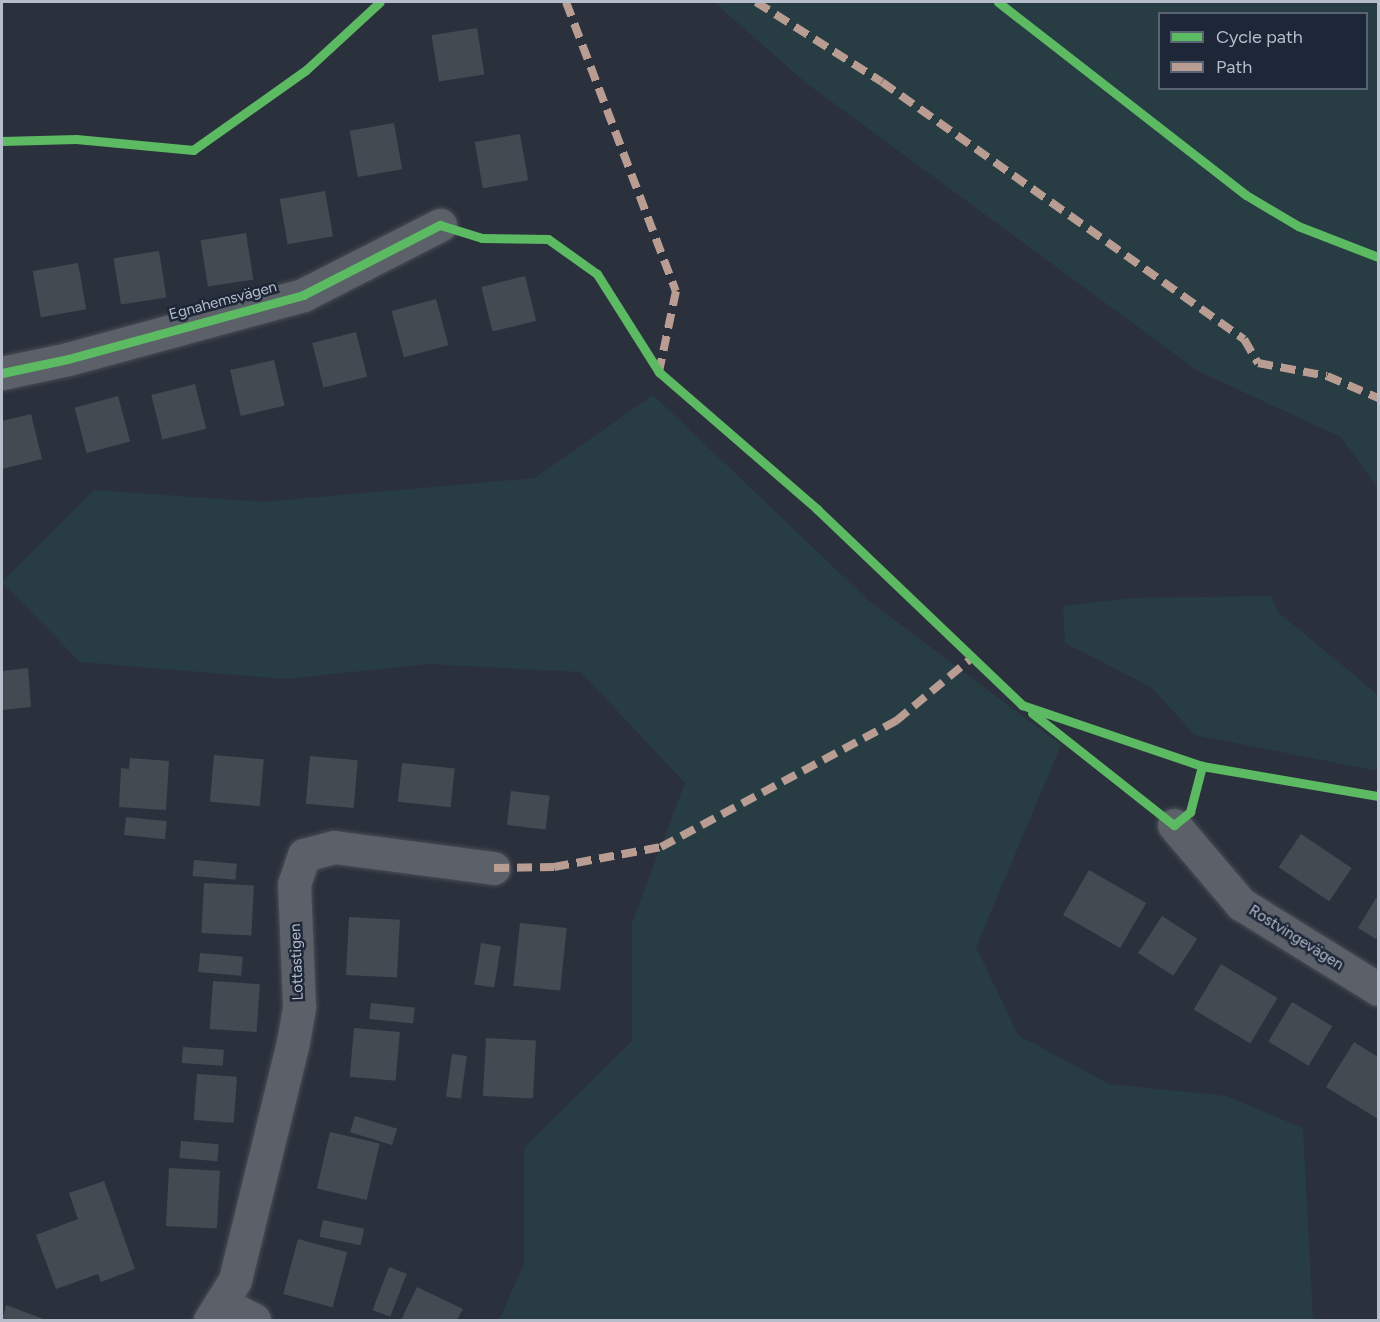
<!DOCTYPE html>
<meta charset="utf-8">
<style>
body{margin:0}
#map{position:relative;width:1380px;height:1322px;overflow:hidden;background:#2b313c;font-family:Figtree,sans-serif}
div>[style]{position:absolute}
.green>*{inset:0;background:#273d43}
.building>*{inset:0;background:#444a52;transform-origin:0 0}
.roads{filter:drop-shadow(0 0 2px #484c54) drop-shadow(0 0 2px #484c54)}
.minor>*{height:33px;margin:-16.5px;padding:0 16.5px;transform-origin:16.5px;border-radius:16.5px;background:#5c6069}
.quiet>*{height:8px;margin-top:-4px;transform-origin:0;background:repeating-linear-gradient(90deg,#b99d93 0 15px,transparent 0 23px)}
.cycleway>*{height:9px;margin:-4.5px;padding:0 4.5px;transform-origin:4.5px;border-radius:4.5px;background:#5cba63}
span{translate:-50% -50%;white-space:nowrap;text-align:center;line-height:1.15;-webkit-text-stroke:5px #1d2738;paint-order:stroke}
.street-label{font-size:15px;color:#b6becc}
.frame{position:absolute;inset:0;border:3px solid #b6becc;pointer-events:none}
.legend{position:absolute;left:1158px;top:12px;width:210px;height:78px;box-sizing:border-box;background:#1d2738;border:2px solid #5a6373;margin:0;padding:8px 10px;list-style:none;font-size:18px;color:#b6becc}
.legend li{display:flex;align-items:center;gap:12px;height:30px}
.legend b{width:30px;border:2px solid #5a6373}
</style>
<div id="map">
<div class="green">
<div style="clip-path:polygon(evenodd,714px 2px,1378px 2px,1378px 488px,1341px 437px,1198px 371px,805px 82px,714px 2px,1160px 14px,1366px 14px,1366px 88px,1160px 88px,1160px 14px)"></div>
<div style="clip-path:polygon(653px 395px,869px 601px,1061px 745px,976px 947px,1018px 1035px,1109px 1084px,1226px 1096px,1303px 1128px,1313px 1320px,499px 1320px,524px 1264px,524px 1148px,632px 1041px,632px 923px,685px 783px,581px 672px,428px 664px,286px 679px,80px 662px,2px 582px,94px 490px,263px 502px,535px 478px)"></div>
<div style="clip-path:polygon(1271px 596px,1279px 613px,1378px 695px,1378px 771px,1195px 735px,1151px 687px,1065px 643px,1063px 606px,1133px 598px)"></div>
</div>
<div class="building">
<div style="left:477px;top:28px;width:47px;height:46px;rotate:81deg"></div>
<div style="left:394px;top:123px;width:47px;height:45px;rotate:80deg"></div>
<div style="left:520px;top:134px;width:47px;height:46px;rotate:80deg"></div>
<div style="left:325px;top:191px;width:46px;height:46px;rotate:80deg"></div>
<div style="left:246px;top:233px;width:47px;height:46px;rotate:81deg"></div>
<div style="left:159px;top:251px;width:47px;height:46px;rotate:81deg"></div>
<div style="left:78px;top:263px;width:47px;height:46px;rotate:80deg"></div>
<div style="left:525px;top:276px;width:46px;height:45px;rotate:76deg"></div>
<div style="left:436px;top:299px;width:48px;height:46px;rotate:75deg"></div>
<div style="left:356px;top:332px;width:46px;height:45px;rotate:76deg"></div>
<div style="left:274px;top:360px;width:47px;height:45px;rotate:77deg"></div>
<div style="left:195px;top:384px;width:46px;height:45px;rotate:76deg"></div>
<div style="left:118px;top:396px;width:47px;height:45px;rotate:75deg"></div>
<div style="clip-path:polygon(31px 414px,42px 459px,2px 469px,2px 421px)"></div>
<div style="clip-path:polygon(28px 668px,31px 707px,2px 710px,2px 671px)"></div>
<div style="left:214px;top:755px;width:50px;height:47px;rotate:5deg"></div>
<div style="left:310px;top:756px;width:48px;height:48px;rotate:5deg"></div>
<div style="clip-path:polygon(130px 758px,169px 761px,166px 810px,119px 807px,121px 768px,129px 769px)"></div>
<div style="left:402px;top:763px;width:53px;height:39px;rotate:6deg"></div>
<div style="left:511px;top:791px;width:39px;height:34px;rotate:7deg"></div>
<div style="left:126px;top:817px;width:41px;height:18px;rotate:6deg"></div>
<div style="left:1301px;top:834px;width:61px;height:40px;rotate:34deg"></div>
<div style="left:194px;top:860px;width:43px;height:16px;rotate:5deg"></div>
<div style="left:1089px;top:870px;width:66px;height:52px;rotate:30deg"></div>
<div style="left:204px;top:883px;width:50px;height:50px;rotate:3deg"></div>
<div style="clip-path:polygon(1378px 895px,1378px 935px,1376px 939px,1358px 928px)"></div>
<div style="left:1162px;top:916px;width:42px;height:44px;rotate:33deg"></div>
<div style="left:349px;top:917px;width:51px;height:58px;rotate:3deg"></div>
<div style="left:520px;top:923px;width:47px;height:63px;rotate:6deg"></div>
<div style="left:481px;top:943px;width:20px;height:42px;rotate:9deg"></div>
<div style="left:200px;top:953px;width:43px;height:19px;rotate:5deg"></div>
<div style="left:1221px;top:964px;width:66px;height:53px;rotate:31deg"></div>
<div style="left:213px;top:981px;width:47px;height:48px;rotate:4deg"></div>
<div style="left:1292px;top:1002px;width:47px;height:46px;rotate:31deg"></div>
<div style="left:371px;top:1003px;width:44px;height:16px;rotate:6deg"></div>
<div style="left:354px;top:1028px;width:46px;height:49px;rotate:5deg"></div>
<div style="left:486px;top:1038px;width:50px;height:58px;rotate:3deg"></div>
<div style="clip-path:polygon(1354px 1042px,1378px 1057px,1378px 1119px,1326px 1087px)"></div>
<div style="left:183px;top:1047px;width:41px;height:16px;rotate:4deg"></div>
<div style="left:452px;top:1054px;width:15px;height:43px;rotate:8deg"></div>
<div style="left:197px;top:1074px;width:40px;height:46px;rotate:4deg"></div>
<div style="left:355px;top:1116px;width:44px;height:17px;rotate:17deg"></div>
<div style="left:330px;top:1132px;width:51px;height:58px;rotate:13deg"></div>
<div style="left:181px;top:1141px;width:38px;height:17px;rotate:5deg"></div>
<div style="left:169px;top:1168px;width:51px;height:58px;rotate:3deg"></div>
<div style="clip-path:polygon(104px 1181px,135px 1269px,101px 1282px,98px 1274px,56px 1289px,36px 1235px,78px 1219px,69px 1193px)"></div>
<div style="left:323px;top:1220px;width:42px;height:17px;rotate:12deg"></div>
<div style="left:298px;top:1239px;width:51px;height:57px;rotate:15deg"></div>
<div style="left:389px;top:1267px;width:19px;height:46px;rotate:21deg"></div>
<div style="clip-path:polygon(417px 1287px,463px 1309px,457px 1320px,401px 1320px)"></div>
<div style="clip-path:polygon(6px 1305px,46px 1320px,2px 1320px)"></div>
</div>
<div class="roads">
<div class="minor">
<div style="left:2px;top:373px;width:67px;rotate:-12deg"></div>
<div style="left:68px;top:359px;width:244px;rotate:-15.2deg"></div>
<div style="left:303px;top:295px;width:154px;rotate:-27.1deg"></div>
<div style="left:1174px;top:825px;width:104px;rotate:49.7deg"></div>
<div style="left:1241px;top:904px;width:161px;rotate:31.8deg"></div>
<div style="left:221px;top:1303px;width:37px;rotate:27deg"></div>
<div style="left:210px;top:1320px;width:47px;rotate:-58deg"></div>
<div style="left:235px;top:1280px;width:245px;rotate:-76.3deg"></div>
<div style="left:293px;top:1042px;width:36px;rotate:-80deg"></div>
<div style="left:299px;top:1007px;width:123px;rotate:-92.3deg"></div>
<div style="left:294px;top:884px;width:31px;rotate:-71deg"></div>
<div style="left:304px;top:855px;width:31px;rotate:-15deg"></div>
<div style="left:334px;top:847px;width:161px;rotate:7.5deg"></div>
</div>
</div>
<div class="quiet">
<div style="left:566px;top:2px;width:309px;rotate:69.2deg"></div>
<div style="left:676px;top:291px;width:83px;rotate:101.9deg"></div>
<div style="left:756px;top:2px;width:149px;rotate:32.4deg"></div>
<div style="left:882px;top:82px;width:444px;rotate:35.4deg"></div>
<div style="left:1244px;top:339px;width:28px;rotate:60deg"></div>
<div style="left:1258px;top:363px;width:70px;rotate:10.7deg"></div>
<div style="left:1327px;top:376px;width:56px;rotate:23.3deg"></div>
<div style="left:494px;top:868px;width:60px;rotate:-1deg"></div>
<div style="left:554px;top:867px;width:109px;rotate:-10.6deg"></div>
<div style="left:661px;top:847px;width:267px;rotate:-28.2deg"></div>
<div style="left:896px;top:721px;width:102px;rotate:-39.8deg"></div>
</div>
<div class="cycleway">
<div style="left:998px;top:2px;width:314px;rotate:37.9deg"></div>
<div style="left:1246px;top:195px;width:61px;rotate:30.8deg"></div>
<div style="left:1298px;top:226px;width:86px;rotate:21.2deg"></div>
<div style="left:2px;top:141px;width:74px;rotate:-1.5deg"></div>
<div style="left:76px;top:139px;width:118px;rotate:5.4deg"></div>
<div style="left:193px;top:150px;width:138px;rotate:-35.3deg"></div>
<div style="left:306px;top:70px;width:100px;rotate:-42.6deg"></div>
<div style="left:2px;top:373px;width:67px;rotate:-12deg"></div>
<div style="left:68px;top:359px;width:244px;rotate:-15.2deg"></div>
<div style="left:303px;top:295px;width:154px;rotate:-27.1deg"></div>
<div style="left:440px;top:225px;width:44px;rotate:17.2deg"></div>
<div style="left:482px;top:238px;width:66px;rotate:0.9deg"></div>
<div style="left:548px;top:239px;width:60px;rotate:35.5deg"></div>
<div style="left:597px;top:274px;width:116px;rotate:57.7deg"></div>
<div style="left:659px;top:372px;width:209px;rotate:40.9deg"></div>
<div style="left:817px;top:509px;width:284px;rotate:43.7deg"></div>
<div style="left:1022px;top:705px;width:190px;rotate:18.7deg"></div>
<div style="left:1202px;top:766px;width:179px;rotate:9.7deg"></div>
<div style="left:1032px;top:713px;width:181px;rotate:38.3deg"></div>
<div style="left:1174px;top:825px;width:21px;rotate:-39deg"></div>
<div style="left:1190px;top:812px;width:48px;rotate:-75.4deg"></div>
</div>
<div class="street-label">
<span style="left:223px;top:301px;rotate:-15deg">Egnahemsvägen</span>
<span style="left:1296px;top:938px;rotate:32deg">Rostvingevägen</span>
<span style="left:297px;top:962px;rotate:-92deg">Lottastigen</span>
</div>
<div class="frame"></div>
<ul class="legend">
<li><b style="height:8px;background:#5cba63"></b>Cycle path</li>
<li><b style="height:8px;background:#b99d93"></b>Path</li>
</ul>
</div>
